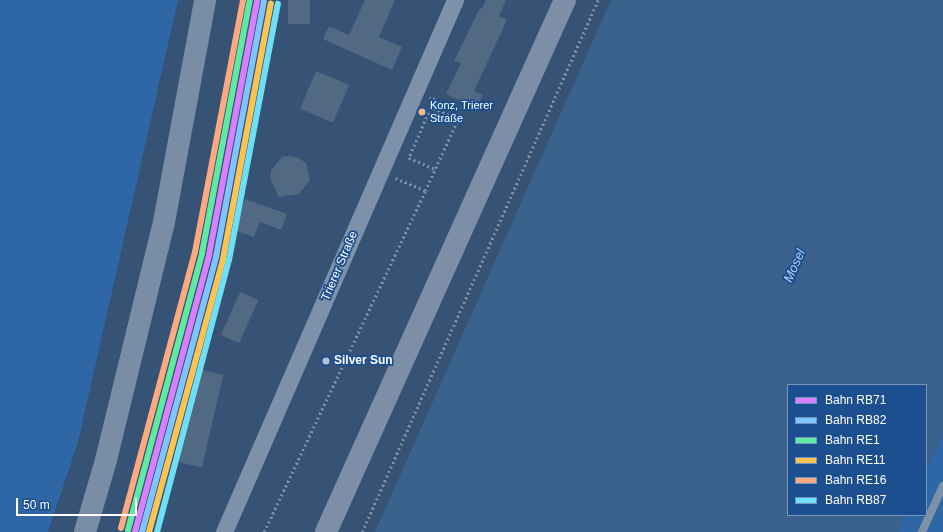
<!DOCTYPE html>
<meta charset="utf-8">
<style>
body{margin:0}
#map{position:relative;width:943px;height:532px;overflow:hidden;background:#365274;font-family:Arial,sans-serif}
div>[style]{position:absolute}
.green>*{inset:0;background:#2f66a5}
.water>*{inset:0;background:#3b618d}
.building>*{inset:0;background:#526984;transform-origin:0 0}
.path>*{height:2.5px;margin-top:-1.25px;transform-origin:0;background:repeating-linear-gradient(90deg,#7d92a8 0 2px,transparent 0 5px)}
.lane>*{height:8px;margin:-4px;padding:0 4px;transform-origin:4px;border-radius:4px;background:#7d92a8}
.street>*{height:17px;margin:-8.5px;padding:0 8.5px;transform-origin:8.5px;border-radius:8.5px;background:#7d92a8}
.secondary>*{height:22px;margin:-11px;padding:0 11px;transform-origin:11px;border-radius:11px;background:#798da4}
.primary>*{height:22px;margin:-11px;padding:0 11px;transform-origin:11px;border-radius:11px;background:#7d8ea7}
.rail-1>*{height:6px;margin:-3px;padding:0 3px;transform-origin:3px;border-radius:3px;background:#d880ff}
.rail-2>*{height:6px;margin:-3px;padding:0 3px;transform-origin:3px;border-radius:3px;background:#80c4ff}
.rail-3>*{height:6px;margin:-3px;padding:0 3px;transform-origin:3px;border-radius:3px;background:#60e9a3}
.rail-4>*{height:6px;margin:-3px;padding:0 3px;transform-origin:3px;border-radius:3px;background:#fcc553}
.rail-5>*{height:6px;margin:-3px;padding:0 3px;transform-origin:3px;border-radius:3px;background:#ffa980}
.rail-6>*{height:6px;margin:-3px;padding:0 3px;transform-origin:3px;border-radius:3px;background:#6ddff8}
.dots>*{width:11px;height:11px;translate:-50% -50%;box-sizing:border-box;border:2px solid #1b4f8f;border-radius:50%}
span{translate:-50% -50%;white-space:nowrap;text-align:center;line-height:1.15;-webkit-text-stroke:3.5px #1b4f8f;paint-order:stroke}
.bus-label{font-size:11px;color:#fff}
.left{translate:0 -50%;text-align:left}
.street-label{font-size:12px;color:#fff}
.poi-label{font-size:12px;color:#fff;font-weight:700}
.water-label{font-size:13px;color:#b5d3f5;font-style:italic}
.legend{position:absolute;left:787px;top:384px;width:140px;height:132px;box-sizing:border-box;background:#1b4f8f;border:1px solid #7695bc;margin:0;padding:5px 7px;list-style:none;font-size:12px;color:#fff}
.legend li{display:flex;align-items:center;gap:8px;height:20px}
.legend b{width:20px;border:1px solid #7695bc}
.scale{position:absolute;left:16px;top:498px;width:121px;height:18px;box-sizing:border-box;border:2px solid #fff;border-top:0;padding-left:5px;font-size:12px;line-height:14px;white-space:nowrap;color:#fff;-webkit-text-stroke:3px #1b4f8f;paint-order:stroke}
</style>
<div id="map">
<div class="green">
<div style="clip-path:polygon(0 0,178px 0,78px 442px,48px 532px,0 532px)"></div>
<div style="clip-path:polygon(943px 434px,943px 532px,897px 532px,905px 515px,926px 515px,926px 470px)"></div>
</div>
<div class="water">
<div style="clip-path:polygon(611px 0,943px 0,943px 434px,926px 470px,926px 385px,788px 385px,788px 515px,905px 515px,897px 532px,375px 532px)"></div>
</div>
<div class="building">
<div style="left:288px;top:0;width:22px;height:24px"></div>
<div style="clip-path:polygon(365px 0,395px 0,379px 37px,402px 47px,392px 70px,323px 39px,329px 26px,349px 35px)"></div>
<div style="clip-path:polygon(486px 0,506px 0,499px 16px,507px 20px,474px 91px,483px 95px,476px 108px,446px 94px,461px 63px,454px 61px,480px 8px,482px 9px)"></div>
<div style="left:316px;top:71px;width:36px;height:41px;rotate:23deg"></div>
<div style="clip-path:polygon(291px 156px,299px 158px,306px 163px,310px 180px,299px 194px,279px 197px,271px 180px,271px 171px,282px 157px)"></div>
<div style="clip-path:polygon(245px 199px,287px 214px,281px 230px,260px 222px,254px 237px,234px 230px)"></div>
<div style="left:240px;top:292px;width:20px;height:47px;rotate:24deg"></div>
<div style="left:198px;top:369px;width:26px;height:95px;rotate:13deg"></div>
</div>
<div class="path">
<div style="left:431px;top:108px;width:55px;rotate:113.7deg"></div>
<div style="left:409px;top:158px;width:28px;rotate:23deg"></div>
<div style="left:425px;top:191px;width:79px;rotate:-65.4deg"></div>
<div style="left:458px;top:119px;width:29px;rotate:-158deg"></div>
<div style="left:431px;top:108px;width:9px;rotate:-63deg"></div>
<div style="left:435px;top:100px;width:6px;rotate:-162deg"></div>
<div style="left:264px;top:532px;width:377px;rotate:-64.7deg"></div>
<div style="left:425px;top:191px;width:33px;rotate:-157deg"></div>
<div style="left:362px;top:532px;width:582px;rotate:-66.08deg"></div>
</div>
<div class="lane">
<div style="left:922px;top:532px;width:51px;rotate:-65.5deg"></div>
</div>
<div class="street">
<div style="left:224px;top:532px;width:580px;rotate:-66.53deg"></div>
</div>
<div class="secondary">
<div style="left:85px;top:532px;width:75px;rotate:-73.7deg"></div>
<div style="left:106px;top:460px;width:245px;rotate:-76.3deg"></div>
<div style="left:164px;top:222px;width:226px;rotate:-79.5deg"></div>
</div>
<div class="primary">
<div style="left:326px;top:532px;width:583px;rotate:-65.81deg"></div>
</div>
<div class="rail-1">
<div style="left:135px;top:532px;width:287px;rotate:-75deg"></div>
<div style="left:209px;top:255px;width:259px;rotate:-79.3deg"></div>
</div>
<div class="rail-2">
<div style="left:142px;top:532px;width:285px;rotate:-74.9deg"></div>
<div style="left:216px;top:257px;width:260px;rotate:-79.4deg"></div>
</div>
<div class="rail-3">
<div style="left:128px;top:530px;width:287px;rotate:-75deg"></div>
<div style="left:202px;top:253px;width:258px;rotate:-79.3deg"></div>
</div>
<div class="rail-4">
<div style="left:149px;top:532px;width:283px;rotate:-74.8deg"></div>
<div style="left:223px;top:259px;width:260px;rotate:-79.4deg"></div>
</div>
<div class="rail-5">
<div style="left:121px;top:528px;width:286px;rotate:-75deg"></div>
<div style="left:195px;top:252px;width:257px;rotate:-79.2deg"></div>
</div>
<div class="rail-6">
<div style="left:157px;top:532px;width:281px;rotate:-75.2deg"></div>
<div style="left:229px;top:260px;width:261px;rotate:-79.2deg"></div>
</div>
<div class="dots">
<div style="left:422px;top:112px;background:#f1b78d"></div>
<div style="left:326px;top:361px;background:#b9c2ce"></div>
</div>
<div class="bus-label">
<span class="left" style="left:430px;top:112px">Konz, Trierer<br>Straße</span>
</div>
<div class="street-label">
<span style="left:340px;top:266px;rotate:-67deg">Trierer Straße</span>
</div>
<div class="poi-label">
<span class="left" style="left:334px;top:361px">Silver Sun</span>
</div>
<div class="water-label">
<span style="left:795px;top:266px;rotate:-66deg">Mosel</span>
</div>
<ul class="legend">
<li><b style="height:5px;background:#d880ff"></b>Bahn RB71</li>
<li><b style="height:5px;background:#80c4ff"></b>Bahn RB82</li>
<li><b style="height:5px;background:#60e9a3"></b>Bahn RE1</li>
<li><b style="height:5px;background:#fcc553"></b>Bahn RE11</li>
<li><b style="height:5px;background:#ffa980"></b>Bahn RE16</li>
<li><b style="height:5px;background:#6ddff8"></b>Bahn RB87</li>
</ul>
<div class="scale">50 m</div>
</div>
